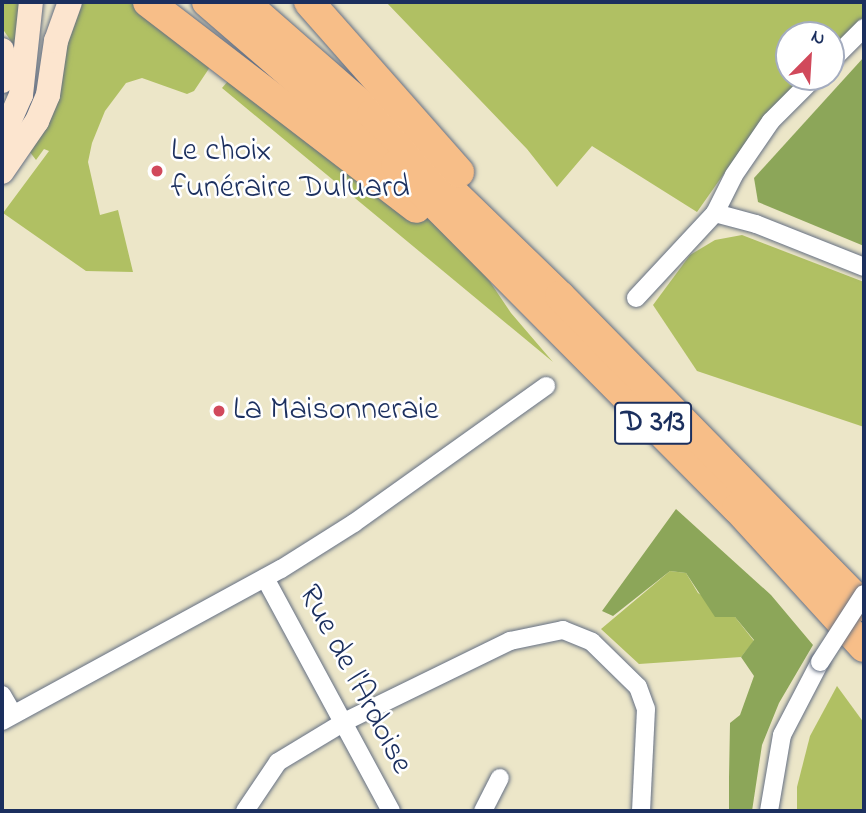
<!DOCTYPE html>
<meta charset="utf-8">
<style>
body{margin:0}
#map{position:relative;width:866px;height:813px;overflow:hidden;background:#ece6c8;font-family:"Indie Flower",sans-serif}
div>[style]{position:absolute}
.green>*{inset:0;background:#b0c063}
.forest>*{inset:0;background:#8ca659}
.roads{filter:drop-shadow(0 0 2px #646f83) drop-shadow(0 0 2px #646f83)}
.minor>*{height:18px;margin:-9px;padding:0 9px;transform-origin:9px;border-radius:9px;background:#fff}
.secondary>*{height:24px;margin:-12px;padding:0 12px;transform-origin:12px;border-radius:12px;background:#fce5cf}
.trunk>*{height:30px;margin:-15px;padding:0 15px;transform-origin:15px;border-radius:15px;background:#f7be88}
.bridges{filter:drop-shadow(0 0 2px #646f83) drop-shadow(0 0 2px #646f83)}
.minor-bridge>*{height:18px;margin:-9px;padding:0 9px;transform-origin:9px;border-radius:9px;background:#fff}
.dots>*{width:19px;height:19px;translate:-50% -50%;box-sizing:border-box;border:4px solid #fff;border-radius:50%}
span{translate:-50% -50%;white-space:nowrap;text-align:center;line-height:1.15;-webkit-text-stroke:5px #fff;paint-order:stroke}
.shield-label span{padding:2px 5px;background:#fff;border:2px solid;border-radius:5px;-webkit-text-stroke-width:0}
.shield-label{font-size:30px;color:#1b2f5e;font-weight:700}
.poi-label{font-size:32px;color:#1b2f5e}
.left{translate:0 -50%;text-align:left}
.street-label{font-size:32px;color:#1b2f5e}
.frame{position:absolute;inset:0;border:4px solid #1b2f5e;pointer-events:none}
.north{position:absolute;left:775px;top:21px;width:70px;height:70px;box-sizing:border-box;background:#fff;border:2px solid #a4acbf;border-radius:50%;rotate:24deg;font-size:19px;font-weight:700;line-height:28px;text-align:center;color:#1b2f5e}
.north::after{content:'';display:block;margin:auto;width:24px;height:32px;background:#d1495b;clip-path:polygon(50% 0,100% 100%,50% 72%,0 100%)}
</style>
<div id="map">
<div class="green">
<div style="clip-path:polygon(2px 2px,31px 2px,15px 47px,2px 28px)"></div>
<div style="clip-path:polygon(70px 2px,148px 2px,216px 58px,194px 91px,187px 94px,142px 78px,126px 83px,105px 111px,92px 143px,88px 162px,100px 215px,118px 210px,133px 272px,86px 271px,3px 213px,49px 151px,44px 149px,36px 160px,23px 143px)"></div>
<div style="clip-path:polygon(386px 2px,864px 2px,864px 16px,831px 50px,831px 35px,789px 35px,789px 77px,804px 77px,761px 121px,697px 212px,592px 146px,557px 187px,527px 149px)"></div>
<div style="clip-path:polygon(235px 73px,411px 203px,480px 267px,511px 313px,553px 362px,222px 88px)"></div>
<div style="clip-path:polygon(742px 235px,864px 282px,864px 427px,697px 371px,653px 305px,690px 255px,715px 240px)"></div>
<div style="clip-path:polygon(670px 571px,686px 573px,698px 593px,735px 617px,754px 641px,741px 657px,639px 664px,601px 629px)"></div>
<div style="clip-path:polygon(837px 686px,864px 723px,864px 811px,797px 811px,797px 787px,810px 736px)"></div>
</div>
<div class="forest">
<div style="clip-path:polygon(864px 57px,864px 246px,758px 202px,754px 178px)"></div>
<div style="clip-path:polygon(676px 509px,771px 595px,813px 645px,779px 703px,762px 745px,752px 811px,729px 811px,729px 778px,730px 723px,740px 715px,754px 676px,741px 657px,754px 640px,735px 617px,715px 617px,686px 573px,670px 571px,613px 616px,602px 611px)"></div>
</div>
<div class="roads">
<div class="minor">
<div style="left:831px;top:61px;width:47px;rotate:-45deg"></div>
<div style="left:715px;top:213px;width:42px;rotate:15deg"></div>
<div style="left:756px;top:224px;width:116px;rotate:21.7deg"></div>
<div style="left:636px;top:298px;width:116px;rotate:-47.1deg"></div>
<div style="left:715px;top:213px;width:42px;rotate:-63.4deg"></div>
<div style="left:734px;top:175px;width:65px;rotate:-55.6deg"></div>
<div style="left:771px;top:121px;width:62px;rotate:-45deg"></div>
<div style="left:265px;top:578px;width:265px;rotate:61.6deg"></div>
<div style="left:2px;top:695px;width:22px;rotate:60deg"></div>
<div style="left:2px;top:721px;width:318px;rotate:-28.6deg"></div>
<div style="left:281px;top:569px;width:86px;rotate:-32.2deg"></div>
<div style="left:354px;top:523px;width:236px;rotate:-35.5deg"></div>
<div style="left:245px;top:811px;width:59px;rotate:-56deg"></div>
<div style="left:278px;top:762px;width:77px;rotate:-31.2deg"></div>
<div style="left:344px;top:722px;width:185px;rotate:-26deg"></div>
<div style="left:510px;top:641px;width:54px;rotate:-11.7deg"></div>
<div style="left:563px;top:630px;width:31px;rotate:22deg"></div>
<div style="left:592px;top:642px;width:64px;rotate:44.4deg"></div>
<div style="left:638px;top:687px;width:23px;rotate:70deg"></div>
<div style="left:646px;top:709px;width:102px;rotate:92.8deg"></div>
<div style="left:483px;top:811px;width:37px;rotate:-63deg"></div>
<div style="left:769px;top:811px;width:77px;rotate:-80.3deg"></div>
<div style="left:782px;top:735px;width:82px;rotate:-62.5deg"></div>
</div>
<div class="secondary">
<div style="left:2px;top:50px;width:31px;rotate:90deg"></div>
<div style="left:2px;top:138px;width:47px;rotate:-66.2deg"></div>
<div style="left:21px;top:95px;width:94px;rotate:-83.9deg"></div>
<div style="left:2px;top:172px;width:62px;rotate:-55.5deg"></div>
<div style="left:37px;top:121px;width:28px;rotate:-67deg"></div>
<div style="left:48px;top:95px;width:55px;rotate:-81.6deg"></div>
<div style="left:56px;top:41px;width:41px;rotate:-70.3deg"></div>
</div>
<div class="trunk">
<div style="left:148px;top:2px;width:338px;rotate:37.5deg"></div>
<div style="left:207px;top:2px;width:250px;rotate:40.8deg"></div>
<div style="left:396px;top:165px;width:484px;rotate:45.2deg"></div>
<div style="left:737px;top:508px;width:188px;rotate:47.6deg"></div>
<div style="left:244px;top:2px;width:170px;rotate:41.2deg"></div>
<div style="left:372px;top:114px;width:262px;rotate:44.1deg"></div>
<div style="left:560px;top:296px;width:434px;rotate:45.6deg"></div>
<div style="left:309px;top:2px;width:227px;rotate:48.6deg"></div>
</div>
</div>
<div class="bridges">
<div class="minor-bridge">
<div style="left:820px;top:662px;width:81px;rotate:-57.1deg"></div>
</div>
</div>
<div class="dots">
<div style="left:157px;top:171px;background:#d1495b"></div>
<div style="left:219px;top:411px;background:#d1495b"></div>
</div>
<div class="shield-label">
<span style="left:653px;top:423px">D 313</span>
</div>
<div class="poi-label">
<span class="left" style="left:171px;top:171px">Le choix<br>funéraire Duluard</span>
<span class="left" style="left:233px;top:411px">La Maisonneraie</span>
</div>
<div class="street-label">
<span style="left:354px;top:680px;rotate:62deg">Rue de l'Ardoise</span>
</div>
<div class="frame"></div>
<div class="north">N</div>
</div>
